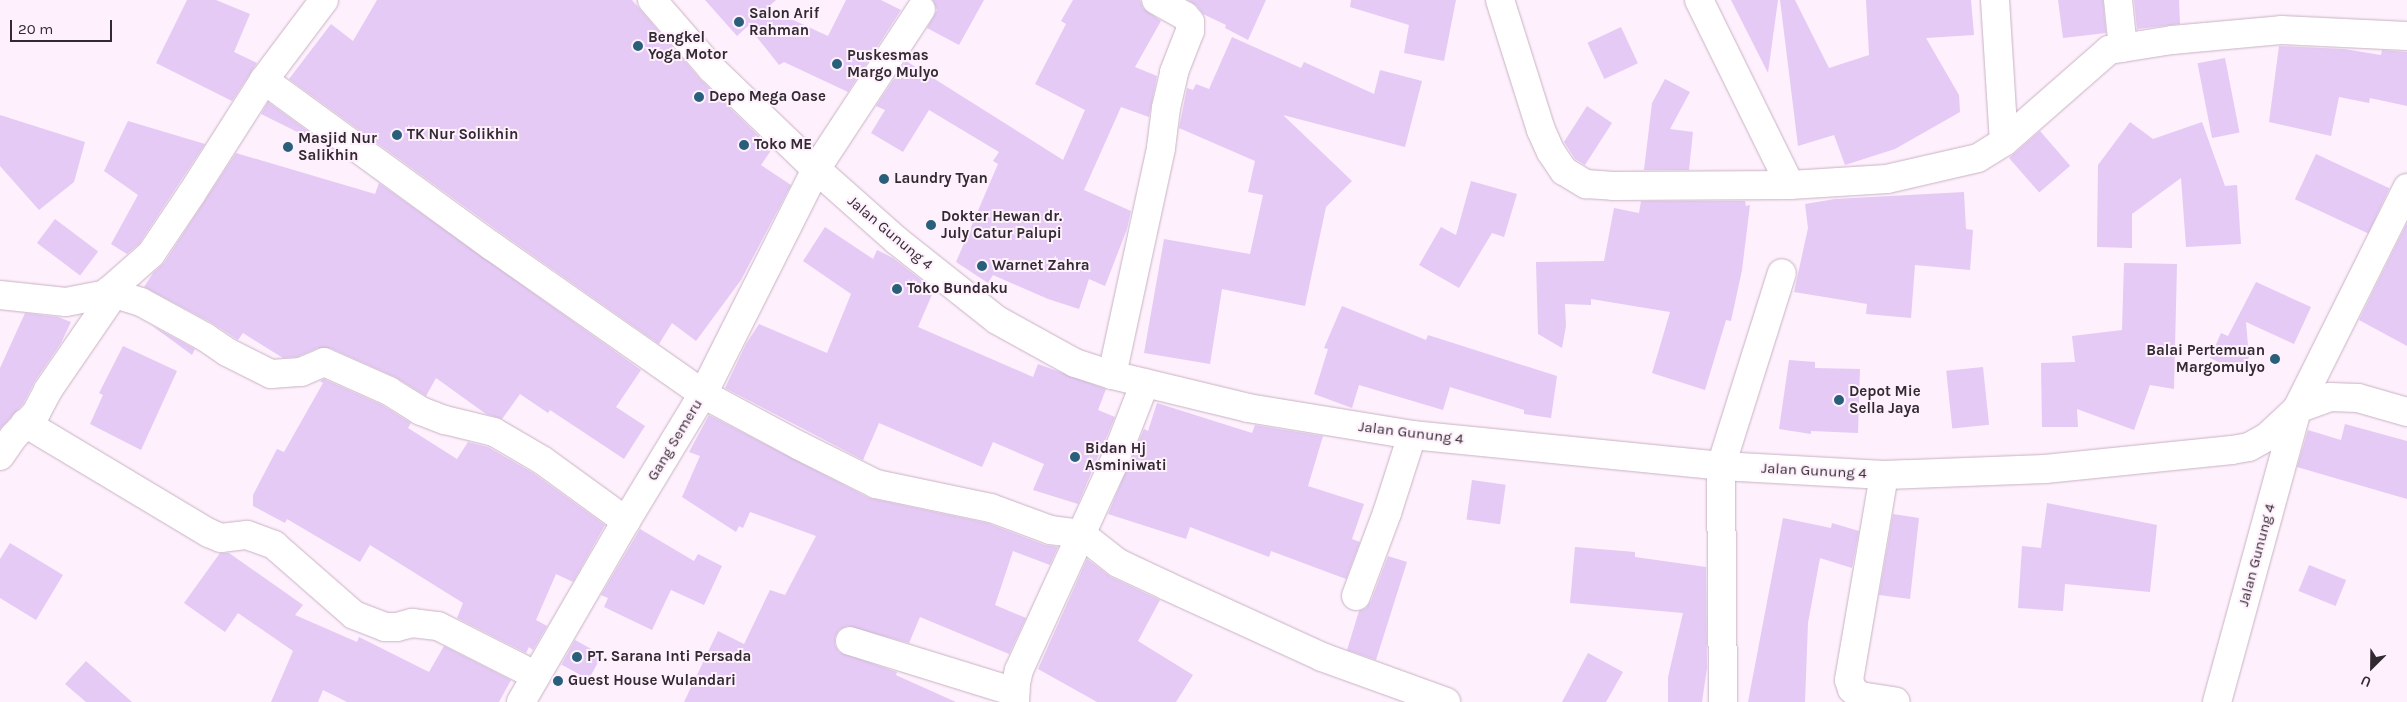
<!DOCTYPE html>
<style>
body{margin:0}
#map{position:relative;width:2407px;height:702px;overflow:hidden;background:#fef0fc;font-family:Karla,sans-serif}
div>[style]{position:absolute}
.building>*{inset:0;background:#e4caf5;transform-origin:0 0}
.roads{filter:drop-shadow(0 0 1px #c8b2c4) drop-shadow(0 0 1px #c8b2c4)}
.minor>*{height:28px;margin:-14px;padding:0 14px;transform-origin:14px;border-radius:14px;background:#fff}
.tertiary>*{height:28px;margin:-14px;padding:0 14px;transform-origin:14px;border-radius:14px;background:#fff}
.dots>*{width:14px;height:14px;translate:-50% -50%;box-sizing:border-box;border:2px solid #fef0fc;border-radius:50%}
span{translate:-50% -50%;white-space:nowrap;text-align:center;line-height:1.15;-webkit-text-stroke:4px #fef0fc;paint-order:stroke}
.poi-label{font-size:15px;color:#322a31;font-weight:700}
.left{translate:0 -50%;text-align:left}
.right{translate:-100% -50%;text-align:right}
.street-label{font-size:15px;color:#322a31}
.north{position:absolute;left:2347px;top:642px;width:50px;height:50px;-webkit-text-stroke:4px #fef0fc;paint-order:stroke;rotate:203deg;font-size:14px;font-weight:700;line-height:20px;text-align:center;color:#322a31}
.north::after{content:'';display:block;margin:auto;width:18px;height:22px;background:#322a31;clip-path:polygon(50% 0,100% 100%,50% 72%,0 100%)}
.scale{position:absolute;left:10px;top:20px;width:102px;height:22px;box-sizing:border-box;border:2px solid #322a31;border-top:0;padding-left:6px;font-size:15px;line-height:18px;white-space:nowrap;color:#322a31;-webkit-text-stroke:4px #fef0fc;paint-order:stroke}
</style>
<div id="map">
<div class="building">
<div style="clip-path:polygon(187px 0,216px 0,250px 14px,234px 52px,257px 63px,232px 101px,156px 63px)"></div>
<div style="clip-path:polygon(377px 0,632px 0,700px 79px,772px 149px,761px 165px,791px 185px,741px 280px,696px 341px,672px 323px,659px 344px,501px 233px,289px 79px,331px 24px,353px 41px)"></div>
<div style="clip-path:polygon(705px 0,776px 0,767px 8px,828px 36px,846px 0,881px 0,901px 10px,848px 92px,784px 62px,779px 65px,748px 26px,737px 36px)"></div>
<div style="clip-path:polygon(933px 0,984px 0,959px 45px,927px 28px,937px 10px)"></div>
<div style="clip-path:polygon(1073px 0,1140px 0,1143px 8px,1161px 21px,1135px 67px,1157px 76px,1149px 117px,1121px 107px,1084px 190px,1131px 211px,1127px 229px,1105px 286px,1089px 279px,1079px 309px,1048px 299px,993px 275px,988px 283px,956px 262px,998px 164px,993px 161px,999px 152px,929px 110px,903px 152px,871px 133px,885px 110px,876px 106px,906px 61px,1063px 160px,1085px 110px,1035px 84px,1066px 24px,1061px 21px)"></div>
<div style="clip-path:polygon(1188px 0,1266px 0,1248px 40px,1225px 28px,1226px 25px,1203px 14px,1197px 6px)"></div>
<div style="clip-path:polygon(1351px 0,1456px 0,1444px 61px,1404px 53px,1409px 25px,1350px 7px)"></div>
<div style="clip-path:polygon(1731px 0,1778px 0,1768px 73px)"></div>
<div style="clip-path:polygon(1780px 0,1795px 0,1829px 68px,1869px 55px,1866px 0,1971px 0,1974px 35px,1926px 38px,1959px 95px,1960px 112px,1895px 149px,1845px 165px,1834px 135px,1798px 146px)"></div>
<div style="clip-path:polygon(2058px 0,2103px 0,2106px 33px,2063px 38px)"></div>
<div style="clip-path:polygon(2134px 0,2179px 0,2180px 24px,2137px 29px)"></div>
<div style="left:1621px;top:27px;width:40px;height:37px;rotate:65deg"></div>
<div style="clip-path:polygon(1232px 37px,1301px 68px,1304px 62px,1374px 94px,1380px 70px,1422px 81px,1405px 147px,1283px 115px,1352px 181px,1326px 207px,1305px 306px,1222px 289px,1210px 364px,1144px 353px,1164px 239px,1250px 254px,1263px 195px,1248px 192px,1255px 161px,1179px 128px,1187px 88px,1193px 90px,1196px 84px,1209px 89px)"></div>
<div style="clip-path:polygon(2279px 46px,2344px 49px,2381px 55px,2382px 50px,2407px 52px,2407px 106px,2370px 98px,2369px 103px,2339px 97px,2331px 136px,2269px 122px)"></div>
<div style="left:2225px;top:58px;width:76px;height:28px;rotate:79deg"></div>
<div style="clip-path:polygon(1665px 79px,1690px 92px,1670px 129px,1693px 132px,1689px 170px,1644px 170px,1652px 103px)"></div>
<div style="clip-path:polygon(268px 102px,334px 150px,261px 114px)"></div>
<div style="clip-path:polygon(1587px 106px,1612px 123px,1585px 165px,1575px 159px,1564px 142px)"></div>
<div style="clip-path:polygon(0 115px,85px 142px,74px 182px,39px 210px,0 166px)"></div>
<div style="clip-path:polygon(128px 121px,205px 144px,139px 244px,127px 254px,111px 244px,138px 195px,104px 171px)"></div>
<div style="clip-path:polygon(2130px 122px,2153px 139px,2202px 122px,2225px 186px,2237px 185px,2241px 244px,2186px 247px,2181px 178px,2132px 214px,2132px 248px,2097px 247px,2098px 165px)"></div>
<div style="left:2040px;top:131px;width:46px;height:41px;rotate:49deg"></div>
<div style="clip-path:polygon(236px 153px,375px 194px,379px 183px,641px 370px,616px 407px,645px 426px,624px 459px,550px 410px,548px 413px,520px 394px,502px 419px,486px 414px,436px 378px,426px 396px,395px 377px,330px 348px,318px 348px,297px 357px,283px 358px,243px 333px,238px 340px,235px 338px,212px 323px,144px 287px,153px 273px,164px 263px)"></div>
<div style="left:2316px;top:154px;width:81px;height:50px;rotate:25deg"></div>
<div style="clip-path:polygon(1471px 181px,1517px 194px,1504px 237px,1492px 233px,1459px 288px,1419px 265px,1441px 227px,1456px 235px)"></div>
<div style="clip-path:polygon(1964px 192px,1966px 229px,1973px 230px,1970px 270px,1915px 265px,1911px 318px,1866px 314px,1867px 304px,1794px 292px,1808px 228px,1805px 204px,1835px 199px)"></div>
<div style="clip-path:polygon(1641px 201px,1745px 201px,1746px 206px,1750px 205px,1742px 270px,1731px 321px,1726px 320px,1705px 390px,1652px 373px,1670px 312px,1591px 299px,1591px 305px,1565px 304px,1566px 326px,1562px 348px,1538px 334px,1536px 262px,1604px 261px,1614px 208px,1639px 213px)"></div>
<div style="left:55px;top:219px;width:54px;height:30px;rotate:37deg"></div>
<div style="clip-path:polygon(2407px 223px,2407px 346px,2359px 320px)"></div>
<div style="clip-path:polygon(825px 227px,873px 259px,877px 250px,893px 258px,934px 290px,918px 327px,1033px 377px,1038px 364px,1106px 389px,1098px 410px,1115px 417px,1078px 504px,1033px 490px,1044px 464px,993px 442px,982px 467px,879px 423px,863px 460px,725px 388px,746px 344px,759px 324px,827px 353px,851px 294px,803px 261px)"></div>
<div style="clip-path:polygon(2124px 263px,2177px 264px,2174px 389px,2150px 385px,2134px 430px,2077px 409px,2078px 427px,2042px 427px,2041px 363px,2075px 362px,2072px 336px,2122px 330px)"></div>
<div style="clip-path:polygon(2256px 282px,2311px 307px,2294px 344px,2246px 322px,2249px 357px,2242px 373px,2210px 358px,2221px 333px,2228px 336px)"></div>
<div style="clip-path:polygon(1342px 306px,1426px 340px,1428px 335px,1557px 376px,1551px 418px,1524px 414px,1524px 410px,1450px 387px,1443px 410px,1359px 385px,1352px 408px,1314px 394px,1328px 349px,1324px 348px)"></div>
<div style="clip-path:polygon(25px 313px,58px 317px,71px 322px,61px 343px,35px 381px,23px 404px,0 429px,0 368px)"></div>
<div style="clip-path:polygon(151px 325px,195px 349px,192px 355px)"></div>
<div style="clip-path:polygon(123px 346px,177px 371px,141px 450px,90px 424px,103px 395px,99px 393px)"></div>
<div style="clip-path:polygon(1789px 360px,1815px 362px,1815px 368px,1860px 369px,1858px 433px,1811px 431px,1811px 434px,1779px 429px)"></div>
<div style="left:1983px;top:367px;width:58px;height:37px;rotate:84deg"></div>
<div style="clip-path:polygon(324px 379px,382px 405px,411px 423px,408px 428px,457px 459px,468px 442px,488px 447px,533px 473px,605px 525px,573px 582px,556px 574px,536px 620px,547px 626px,533px 650px,529px 647px,526px 653px,457px 618px,463px 603px,370px 545px,360px 562px,287px 519px,285px 523px,253px 506px,253px 495px,277px 449px,284px 452px,323px 383px,320px 381px)"></div>
<div style="clip-path:polygon(1157px 403px,1252px 433px,1255px 425px,1323px 436px,1308px 486px,1364px 504px,1352px 539px,1360px 542px,1346px 579px,1271px 551px,1269px 557px,1190px 527px,1186px 539px,1108px 514px,1144px 429px,1148px 431px)"></div>
<div style="clip-path:polygon(709px 415px,869px 498px,987px 523px,1045px 545px,1058px 547px,1050px 565px,1013px 551px,995px 605px,1026px 618px,1009px 654px,920px 617px,909px 643px,847px 626px,839px 630px,835px 637px,835px 645px,839px 652px,897px 672px,896px 675px,900px 677px,956px 702px,684px 702px,718px 631px,744px 644px,770px 590px,785px 595px,816px 536px,750px 512px,743px 528px,739px 526px,736px 532px,682px 497px,700px 456px,689px 452px)"></div>
<div style="clip-path:polygon(2345px 424px,2407px 441px,2407px 499px,2297px 467px,2308px 430px,2341px 440px)"></div>
<div style="left:1472px;top:480px;width:34px;height:40px;rotate:8deg"></div>
<div style="clip-path:polygon(2047px 503px,2157px 525px,2150px 592px,2065px 584px,2063px 611px,2018px 608px,2022px 546px,2041px 548px)"></div>
<div style="clip-path:polygon(1893px 514px,1919px 518px,1910px 599px,1879px 595px)"></div>
<div style="clip-path:polygon(1783px 518px,1831px 528px,1832px 523px,1859px 531px,1852px 568px,1820px 558px,1808px 623px,1805px 702px,1748px 702px)"></div>
<div style="clip-path:polygon(640px 529px,694px 561px,698px 554px,722px 566px,704px 605px,671px 590px,652px 630px,604px 607px,608px 598px,601px 595px)"></div>
<div style="clip-path:polygon(10px 543px,63px 575px,36px 620px,0 598px,0 559px)"></div>
<div style="clip-path:polygon(1575px 547px,1635px 552px,1635px 557px,1706px 567px,1707px 668px,1702px 702px,1668px 702px,1668px 677px,1683px 613px,1570px 603px)"></div>
<div style="clip-path:polygon(220px 553px,229px 553px,303px 605px,295px 615px,357px 642px,359px 637px,429px 672px,444px 646px,511px 680px,499px 702px,347px 702px,323px 690px,318px 702px,271px 702px,293px 651px,238px 613px,225px 632px,184px 603px)"></div>
<div style="clip-path:polygon(1388px 556px,1407px 562px,1376px 660px,1347px 650px,1359px 611px,1366px 608px,1371px 601px)"></div>
<div style="clip-path:polygon(1087px 559px,1111px 577px,1160px 600px,1138px 641px,1193px 675px,1176px 702px,1097px 702px,1038px 669px)"></div>
<div style="left:2309px;top:565px;width:40px;height:28px;rotate:22deg"></div>
<div style="left:575px;top:640px;width:31px;height:28px;rotate:29deg"></div>
<div style="clip-path:polygon(1588px 653px,1623px 672px,1606px 702px,1562px 702px)"></div>
<div style="clip-path:polygon(86px 661px,132px 702px,86px 702px,65px 684px)"></div>
</div>
<div class="roads">
<div class="minor">
<div style="left:1500px;top:0;width:136px;rotate:72.5deg"></div>
<div style="left:1541px;top:130px;width:24px;rotate:66deg"></div>
<div style="left:1551px;top:152px;width:23px;rotate:56deg"></div>
<div style="left:1564px;top:171px;width:26px;rotate:31deg"></div>
<div style="left:1586px;top:184px;width:27px;rotate:4deg"></div>
<div style="left:1613px;top:186px;width:177px;rotate:-0.3deg"></div>
<div style="left:1790px;top:185px;width:97px;rotate:-3.5deg"></div>
<div style="left:1887px;top:179px;width:93px;rotate:-13deg"></div>
<div style="left:1978px;top:158px;width:31px;rotate:-32deg"></div>
<div style="left:2004px;top:142px;width:140px;rotate:-41.2deg"></div>
<div style="left:2109px;top:50px;width:64px;rotate:-9deg"></div>
<div style="left:2172px;top:40px;width:109px;rotate:-5.2deg"></div>
<div style="left:2281px;top:30px;width:126px;rotate:2.7deg"></div>
<div style="left:1699px;top:0;width:206px;rotate:63.8deg"></div>
<div style="left:1995px;top:0;width:142px;rotate:86.4deg"></div>
<div style="left:2118px;top:0;width:48px;rotate:84.1deg"></div>
<div style="left:264px;top:80px;width:282px;rotate:36.1deg"></div>
<div style="left:492px;top:246px;width:258px;rotate:35deg"></div>
<div style="left:703px;top:394px;width:110px;rotate:28.2deg"></div>
<div style="left:800px;top:446px;width:85px;rotate:26.6deg"></div>
<div style="left:876px;top:484px;width:117px;rotate:11.8deg"></div>
<div style="left:991px;top:508px;width:63px;rotate:20.4deg"></div>
<div style="left:1050px;top:530px;width:31px;rotate:7deg"></div>
<div style="left:1081px;top:534px;width:47px;rotate:38.1deg"></div>
<div style="left:1118px;top:563px;width:54px;rotate:25.1deg"></div>
<div style="left:1167px;top:586px;width:170px;rotate:24.6deg"></div>
<div style="left:1322px;top:657px;width:132px;rotate:19.9deg"></div>
<div style="left:112px;top:293px;width:4px;rotate:-146deg"></div>
<div style="left:109px;top:291px;width:56px;rotate:-41.4deg"></div>
<div style="left:151px;top:254px;width:73px;rotate:-56.1deg"></div>
<div style="left:192px;top:193px;width:134px;rotate:-57.5deg"></div>
<div style="left:264px;top:80px;width:100px;rotate:-53.1deg"></div>
<div style="left:0;top:295px;width:66px;rotate:6.1deg"></div>
<div style="left:66px;top:302px;width:47px;rotate:-11.1deg"></div>
<div style="left:112px;top:293px;width:30px;rotate:17deg"></div>
<div style="left:141px;top:302px;width:73px;rotate:28.7deg"></div>
<div style="left:205px;top:337px;width:27px;rotate:34deg"></div>
<div style="left:227px;top:352px;width:49px;rotate:26.6deg"></div>
<div style="left:271px;top:374px;width:30px;rotate:-4deg"></div>
<div style="left:301px;top:372px;width:25px;rotate:-23deg"></div>
<div style="left:324px;top:362px;width:71px;rotate:24deg"></div>
<div style="left:389px;top:391px;width:38px;rotate:32deg"></div>
<div style="left:421px;top:411px;width:26px;rotate:21deg"></div>
<div style="left:445px;top:420px;width:50px;rotate:13.8deg"></div>
<div style="left:494px;top:432px;width:56px;rotate:30.3deg"></div>
<div style="left:542px;top:460px;width:104px;rotate:36deg"></div>
<div style="left:1112px;top:375px;width:232px;rotate:-77.8deg"></div>
<div style="left:1161px;top:148px;width:40px;rotate:-82.9deg"></div>
<div style="left:1166px;top:108px;width:37px;rotate:-77deg"></div>
<div style="left:1174px;top:72px;width:44px;rotate:-68.7deg"></div>
<div style="left:1190px;top:31px;width:9px;rotate:-90deg"></div>
<div style="left:1190px;top:22px;width:8px;rotate:-130deg"></div>
<div style="left:1185px;top:16px;width:33px;rotate:-151deg"></div>
<div style="left:25px;top:423px;width:214px;rotate:30.9deg"></div>
<div style="left:209px;top:533px;width:13px;rotate:23deg"></div>
<div style="left:221px;top:538px;width:26px;rotate:-7deg"></div>
<div style="left:247px;top:535px;width:29px;rotate:20deg"></div>
<div style="left:274px;top:545px;width:106px;rotate:41.2deg"></div>
<div style="left:354px;top:615px;width:33px;rotate:21deg"></div>
<div style="left:385px;top:627px;width:12px"></div>
<div style="left:397px;top:627px;width:16px;rotate:-15deg"></div>
<div style="left:412px;top:623px;width:26px;rotate:7deg"></div>
<div style="left:438px;top:626px;width:109px;rotate:26.8deg"></div>
<div style="left:0;top:456px;width:24px;rotate:-55deg"></div>
<div style="left:14px;top:436px;width:32px;rotate:-46deg"></div>
<div style="left:36px;top:413px;width:26px;rotate:-62deg"></div>
<div style="left:48px;top:390px;width:116px;rotate:-55.5deg"></div>
<div style="left:1884px;top:475px;width:208px;rotate:99.7deg"></div>
<div style="left:1849px;top:680px;width:9px;rotate:72deg"></div>
<div style="left:1852px;top:689px;width:11px;rotate:41deg"></div>
<div style="left:1860px;top:696px;width:36px;rotate:9deg"></div>
<div style="left:1356px;top:596px;width:89px;rotate:-69.5deg"></div>
<div style="left:1387px;top:513px;width:82px;rotate:-72.2deg"></div>
<div style="left:850px;top:641px;width:173px;rotate:17.2deg"></div>
<div style="left:521px;top:702px;width:209px;rotate:-59.9deg"></div>
<div style="left:626px;top:521px;width:149px;rotate:-58.8deg"></div>
<div style="left:703px;top:394px;width:252px;rotate:-63.3deg"></div>
<div style="left:816px;top:169px;width:191px;rotate:-56.7deg"></div>
<div style="left:1015px;top:702px;width:19px;rotate:-87deg"></div>
<div style="left:1016px;top:683px;width:13px;rotate:-77deg"></div>
<div style="left:1019px;top:670px;width:223px;rotate:-65.4deg"></div>
<div style="left:1112px;top:467px;width:90px;rotate:-68.6deg"></div>
<div style="left:1723px;top:702px;width:236px;rotate:-90.5deg"></div>
<div style="left:1721px;top:466px;width:202px;rotate:-72.5deg"></div>
<div style="left:2217px;top:702px;width:304px;rotate:-74.7deg"></div>
<div style="left:2297px;top:409px;width:247px;rotate:-63.5deg"></div>
</div>
<div class="tertiary">
<div style="left:652px;top:0;width:91px;rotate:49deg"></div>
<div style="left:712px;top:69px;width:144px;rotate:43.9deg"></div>
<div style="left:816px;top:169px;width:107px;rotate:41.6deg"></div>
<div style="left:896px;top:240px;width:129px;rotate:38.4deg"></div>
<div style="left:997px;top:320px;width:89px;rotate:28.9deg"></div>
<div style="left:1075px;top:363px;width:39px;rotate:18deg"></div>
<div style="left:1112px;top:375px;width:140px;rotate:13.6deg"></div>
<div style="left:1248px;top:408px;width:166px;rotate:9.3deg"></div>
<div style="left:1412px;top:435px;width:311px;rotate:5.7deg"></div>
<div style="left:1721px;top:466px;width:163px;rotate:3.2deg"></div>
<div style="left:1884px;top:475px;width:161px;rotate:-2.1deg"></div>
<div style="left:2045px;top:469px;width:188px;rotate:-5.8deg"></div>
<div style="left:2232px;top:450px;width:17px;rotate:-10deg"></div>
<div style="left:2249px;top:447px;width:21px;rotate:-29deg"></div>
<div style="left:2267px;top:437px;width:41px;rotate:-43deg"></div>
<div style="left:2297px;top:409px;width:35px;rotate:-20deg"></div>
<div style="left:2330px;top:397px;width:28px;rotate:2deg"></div>
<div style="left:2358px;top:398px;width:51px;rotate:15.9deg"></div>
</div>
</div>
<div class="dots">
<div style="left:739px;top:22px;background:#295f7a"></div>
<div style="left:638px;top:46px;background:#295f7a"></div>
<div style="left:837px;top:64px;background:#295f7a"></div>
<div style="left:699px;top:97px;background:#295f7a"></div>
<div style="left:397px;top:135px;background:#295f7a"></div>
<div style="left:744px;top:145px;background:#295f7a"></div>
<div style="left:288px;top:147px;background:#295f7a"></div>
<div style="left:884px;top:179px;background:#295f7a"></div>
<div style="left:931px;top:225px;background:#295f7a"></div>
<div style="left:982px;top:266px;background:#295f7a"></div>
<div style="left:897px;top:289px;background:#295f7a"></div>
<div style="left:2275px;top:359px;background:#295f7a"></div>
<div style="left:1839px;top:400px;background:#295f7a"></div>
<div style="left:1075px;top:457px;background:#295f7a"></div>
<div style="left:577px;top:657px;background:#295f7a"></div>
<div style="left:558px;top:681px;background:#295f7a"></div>
</div>
<div class="poi-label">
<span class="left" style="left:749px;top:22px">Salon Arif<br>Rahman</span>
<span class="left" style="left:648px;top:46px">Bengkel<br>Yoga Motor</span>
<span class="left" style="left:847px;top:64px">Puskesmas<br>Margo Mulyo</span>
<span class="left" style="left:709px;top:97px">Depo Mega Oase</span>
<span class="left" style="left:407px;top:135px">TK Nur Solikhin</span>
<span class="left" style="left:298px;top:147px">Masjid Nur<br>Salikhin</span>
<span class="left" style="left:754px;top:145px">Toko ME</span>
<span class="left" style="left:894px;top:179px">Laundry Tyan</span>
<span class="left" style="left:941px;top:225px">Dokter Hewan dr.<br>July Catur Palupi</span>
<span class="left" style="left:992px;top:266px">Warnet Zahra</span>
<span class="left" style="left:907px;top:289px">Toko Bundaku</span>
<span class="right" style="left:2265px;top:359px">Balai Pertemuan<br>Margomulyo</span>
<span class="left" style="left:1849px;top:400px">Depot Mie<br>Sella Jaya</span>
<span class="left" style="left:1085px;top:457px">Bidan Hj<br>Asminiwati</span>
<span class="left" style="left:587px;top:657px">PT. Sarana Inti Persada</span>
<span class="left" style="left:568px;top:681px">Guest House Wulandari</span>
</div>
<div class="street-label">
<span style="left:890px;top:233px;rotate:40deg">Jalan Gunung 4</span>
<span style="left:1411px;top:433px;rotate:7deg">Jalan Gunung 4</span>
<span style="left:675px;top:440px;rotate:-59deg">Gang Semeru</span>
<span style="left:1814px;top:471px;rotate:3deg">Jalan Gunung 4</span>
<span style="left:2257px;top:555px;rotate:-75deg">Jalan Gunung 4</span>
</div>
<div class="north">U</div>
<div class="scale">20 m</div>
</div>
